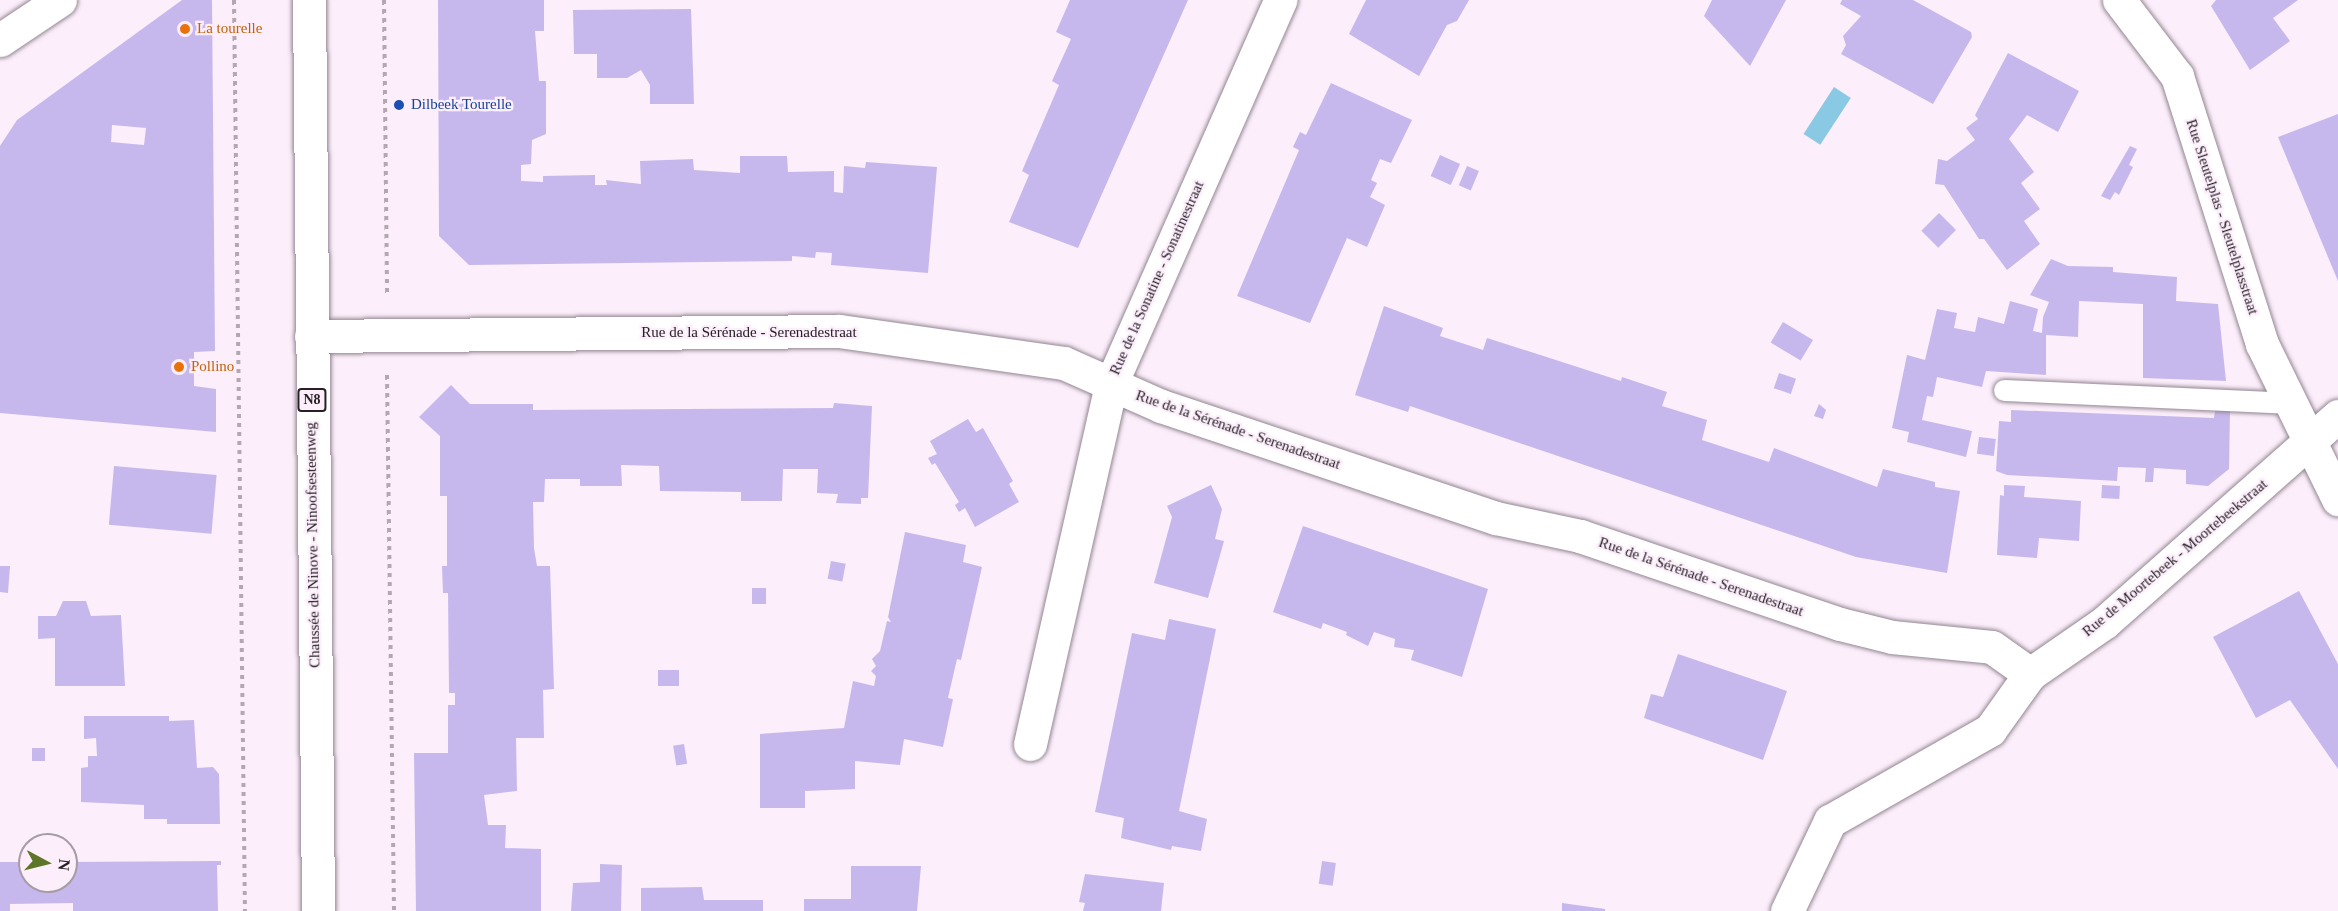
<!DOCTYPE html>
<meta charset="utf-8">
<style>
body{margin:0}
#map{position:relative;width:2338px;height:911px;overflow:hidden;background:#fceefb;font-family:Georgia,serif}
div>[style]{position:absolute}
.water>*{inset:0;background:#8ac9e3;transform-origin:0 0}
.building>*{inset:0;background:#c6b8ed;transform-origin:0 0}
.path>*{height:4px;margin-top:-2px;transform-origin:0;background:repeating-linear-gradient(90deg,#b3a8b2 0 4.5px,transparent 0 9px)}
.roads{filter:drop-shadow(0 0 2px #928691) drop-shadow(0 0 2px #928691)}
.service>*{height:21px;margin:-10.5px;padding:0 10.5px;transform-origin:10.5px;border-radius:10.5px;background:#fff}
.minor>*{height:33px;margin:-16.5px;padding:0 16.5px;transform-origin:16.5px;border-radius:16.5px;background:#fff}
.primary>*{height:33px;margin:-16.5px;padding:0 16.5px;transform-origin:16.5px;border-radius:16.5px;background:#fff}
.dots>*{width:16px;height:16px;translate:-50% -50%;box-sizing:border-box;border:3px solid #fceefb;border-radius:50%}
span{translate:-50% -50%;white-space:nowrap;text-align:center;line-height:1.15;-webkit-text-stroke:4.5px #fceefb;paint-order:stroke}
.shield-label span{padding:2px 4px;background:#fceefb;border:2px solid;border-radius:4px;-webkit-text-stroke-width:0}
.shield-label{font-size:14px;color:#252125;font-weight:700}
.food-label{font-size:15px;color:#c56008}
.left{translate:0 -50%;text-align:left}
.transit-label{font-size:15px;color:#164399}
.street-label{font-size:15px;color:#252125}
.north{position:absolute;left:18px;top:833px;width:60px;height:60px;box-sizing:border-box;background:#fceefb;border:2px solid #a69ca5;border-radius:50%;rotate:97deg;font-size:16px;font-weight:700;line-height:24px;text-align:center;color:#252125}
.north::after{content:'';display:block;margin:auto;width:21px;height:27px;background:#5e7627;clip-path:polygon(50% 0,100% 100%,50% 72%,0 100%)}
</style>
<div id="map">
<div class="water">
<div style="left:1834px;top:87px;width:20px;height:56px;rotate:33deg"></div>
</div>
<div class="building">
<div style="clip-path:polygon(evenodd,182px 0,212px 0,215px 351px,194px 352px,194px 386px,216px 389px,216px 432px,0 413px,0 146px,17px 120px,182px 0,112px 125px,146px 128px,144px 145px,111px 142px,112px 125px)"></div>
<div style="clip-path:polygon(438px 0,544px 0,544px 31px,535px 31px,539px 81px,546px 81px,546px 134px,532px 140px,531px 164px,521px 165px,521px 181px,543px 182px,543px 176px,595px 175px,595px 185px,607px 185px,606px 180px,641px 184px,640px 161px,693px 159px,694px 170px,740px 173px,740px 156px,787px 156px,788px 172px,834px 171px,834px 192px,843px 193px,844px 166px,865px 168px,866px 162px,937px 167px,928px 273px,831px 265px,832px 253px,816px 252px,815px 258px,792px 256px,792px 261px,469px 265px,439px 236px)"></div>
<div style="clip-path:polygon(1070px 0,1188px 0,1078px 248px,1009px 222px,1029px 175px,1022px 171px,1059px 85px,1052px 81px,1071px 39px,1056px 32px)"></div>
<div style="clip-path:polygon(1366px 0,1469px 0,1457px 21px,1447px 25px,1419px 76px,1349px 34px)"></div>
<div style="clip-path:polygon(1712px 0,1786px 0,1750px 66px,1704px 16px)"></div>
<div style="clip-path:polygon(1842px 0,1913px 0,1971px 32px,1972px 37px,1933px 104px,1841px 54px,1846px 45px,1843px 36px,1861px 16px,1840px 4px)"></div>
<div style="clip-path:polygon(2216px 0,2298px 0,2273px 18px,2290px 41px,2250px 70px,2211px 6px)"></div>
<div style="clip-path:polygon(691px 9px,694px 104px,650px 104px,650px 85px,641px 70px,627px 78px,597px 78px,597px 54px,574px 54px,573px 10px)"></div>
<div style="clip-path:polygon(2008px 53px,2079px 91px,2058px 132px,2027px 115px,2009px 139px,2034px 172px,2021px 183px,2040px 209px,2024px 221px,2040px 244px,2007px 270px,1984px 239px,1979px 239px,1944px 185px,1935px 184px,1938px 159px,1947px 161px,1975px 140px,1966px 128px,1978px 119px,1975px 115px)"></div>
<div style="clip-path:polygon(1331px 83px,1412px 120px,1391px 163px,1380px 159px,1371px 180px,1377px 183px,1370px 197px,1385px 205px,1367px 247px,1347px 238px,1310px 323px,1237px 296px,1299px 150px,1293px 147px,1300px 132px,1306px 135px)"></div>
<div style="clip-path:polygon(2338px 114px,2338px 281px,2278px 137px)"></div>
<div style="clip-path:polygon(2130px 146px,2137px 149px,2129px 165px,2133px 167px,2119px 195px,2115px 192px,2110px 200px,2101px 196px)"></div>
<div style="left:1440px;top:155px;width:22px;height:23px;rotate:24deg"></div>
<div style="left:1467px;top:166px;width:13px;height:21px;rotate:23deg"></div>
<div style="left:1939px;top:213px;width:24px;height:25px;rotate:45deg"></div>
<div style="clip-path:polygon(2051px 259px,2068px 266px,2113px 267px,2113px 272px,2177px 277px,2176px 301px,2218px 304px,2226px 381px,2143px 378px,2143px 304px,2079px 301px,2078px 337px,2046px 335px,2046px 375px,1986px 371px,1982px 387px,1937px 377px,1933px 397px,1927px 396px,1922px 420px,1972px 431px,1966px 457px,1907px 442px,1909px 432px,1892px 428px,1907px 355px,1925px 360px,1937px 309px,1957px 313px,1954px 328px,1975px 332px,1978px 317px,2004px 324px,2010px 301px,2038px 309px,2033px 331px,2042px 333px,2043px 317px,2049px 302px,2030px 295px)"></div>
<div style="clip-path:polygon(1384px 306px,1443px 328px,1440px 336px,1483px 350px,1487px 338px,1621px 381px,1622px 377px,1667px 392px,1662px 406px,1707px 420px,1702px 440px,1769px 462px,1774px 448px,1877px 487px,1883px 469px,1935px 482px,1935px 487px,1960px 491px,1947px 573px,1856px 557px,1410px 406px,1408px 412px,1355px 395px)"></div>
<div style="left:1783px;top:322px;width:35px;height:24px;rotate:31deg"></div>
<div style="left:1779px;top:373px;width:18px;height:16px;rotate:19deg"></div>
<div style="clip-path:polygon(451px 385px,470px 404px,533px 404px,533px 410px,833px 408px,834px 403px,872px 406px,868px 498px,861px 498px,861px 504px,836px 503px,838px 494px,817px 493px,818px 469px,783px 469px,782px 501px,741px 501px,741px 492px,660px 491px,659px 466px,621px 465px,622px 486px,580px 486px,580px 479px,545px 479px,544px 502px,533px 502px,534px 548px,537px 566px,550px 566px,554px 689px,543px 690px,544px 738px,516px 738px,517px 791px,484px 795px,488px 825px,506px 825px,505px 848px,541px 849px,541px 911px,416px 911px,414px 753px,448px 753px,448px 705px,455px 705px,455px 693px,449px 693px,448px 593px,443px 593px,442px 566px,447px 566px,447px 496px,440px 496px,440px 436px,419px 417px)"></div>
<div style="clip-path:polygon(1819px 404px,1826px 410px,1823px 419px,1814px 416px)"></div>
<div style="clip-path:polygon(2011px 410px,2214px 418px,2215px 411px,2230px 411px,2229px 469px,2208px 486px,2186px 484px,2186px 470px,2154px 468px,2153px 482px,2145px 482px,2146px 468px,2118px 467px,2117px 481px,2007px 475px,1996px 471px,1999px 421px,2011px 422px)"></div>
<div style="clip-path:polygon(968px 419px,976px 432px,983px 428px,1013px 481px,1009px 484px,1019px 502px,975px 527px,965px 508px,959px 512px,955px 505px,959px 502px,935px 463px,932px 465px,928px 458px,937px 454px,930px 441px)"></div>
<div style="left:1979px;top:437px;width:17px;height:17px;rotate:7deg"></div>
<div style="left:114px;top:466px;width:103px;height:59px;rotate:5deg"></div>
<div style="clip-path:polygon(1211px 485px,1222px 509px,1215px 539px,1224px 541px,1208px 598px,1154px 583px,1172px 517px,1167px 506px)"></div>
<div style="clip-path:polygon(2004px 485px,2025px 486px,2024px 497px,2081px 501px,2079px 541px,2039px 538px,2037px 558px,1997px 555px,2000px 495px,2004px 496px)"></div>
<div style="left:2102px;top:485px;width:18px;height:13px;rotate:3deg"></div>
<div style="clip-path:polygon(1303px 526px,1488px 589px,1462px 677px,1411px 660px,1414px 650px,1394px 647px,1395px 639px,1374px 632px,1368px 646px,1346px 635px,1347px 632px,1323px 623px,1321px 629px,1273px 612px)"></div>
<div style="clip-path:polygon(905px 532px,966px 545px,963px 562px,982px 567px,961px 660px,957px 659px,948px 698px,953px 699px,943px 747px,904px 739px,900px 765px,855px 761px,855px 789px,805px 791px,805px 808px,760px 808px,760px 734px,844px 728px,853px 681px,874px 686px,876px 676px,871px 671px,876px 666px,872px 659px,880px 651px,887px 621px,891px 622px,888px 617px)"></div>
<div style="left:831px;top:561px;width:15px;height:18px;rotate:11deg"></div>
<div style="clip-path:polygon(0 566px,10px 566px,8px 593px,0 592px)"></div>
<div style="left:752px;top:588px;width:14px;height:16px"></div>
<div style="clip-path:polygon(2299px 591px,2338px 664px,2338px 769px,2290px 700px,2256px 718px,2213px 637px)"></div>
<div style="clip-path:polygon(63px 601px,86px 601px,91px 616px,121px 615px,125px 686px,55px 686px,55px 638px,38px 639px,38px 616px,56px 616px)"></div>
<div style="clip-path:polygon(1169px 619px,1216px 629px,1179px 811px,1207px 819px,1201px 851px,1172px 846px,1171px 850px,1121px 838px,1124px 818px,1095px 812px,1132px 633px,1165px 640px)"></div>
<div style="clip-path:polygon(1678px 654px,1787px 691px,1763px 760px,1644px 718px,1651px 694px,1663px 697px)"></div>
<div style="left:658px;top:670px;width:21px;height:16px"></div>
<div style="clip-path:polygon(84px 716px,169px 716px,169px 721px,194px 720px,197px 768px,213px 767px,219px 774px,220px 824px,167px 824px,167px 819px,144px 819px,144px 805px,81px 802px,81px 768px,88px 767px,88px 756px,97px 756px,96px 738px,84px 739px)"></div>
<div style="left:684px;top:744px;width:20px;height:11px;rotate:81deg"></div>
<div style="left:45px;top:748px;width:13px;height:13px;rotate:90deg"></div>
<div style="clip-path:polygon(221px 861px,221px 865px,217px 865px,218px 911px,73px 911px,73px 903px,10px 904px,10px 911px,0 911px,0 862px,30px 862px,30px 881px,66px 881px,66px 862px)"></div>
<div style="left:1322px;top:861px;width:14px;height:23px;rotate:8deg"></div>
<div style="clip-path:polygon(600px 864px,622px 865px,621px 911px,571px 911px,573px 883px,600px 882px)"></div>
<div style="clip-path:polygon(851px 866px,921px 866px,917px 911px,804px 911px,804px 899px,851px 899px)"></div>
<div style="clip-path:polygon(1085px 874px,1164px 883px,1161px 911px,1083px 911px,1085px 903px,1079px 902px)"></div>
<div style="clip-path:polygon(702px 887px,704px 900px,763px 900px,763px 911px,641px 911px,641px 888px)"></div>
<div style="clip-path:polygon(1562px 903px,1605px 909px,1605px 911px,1562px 911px)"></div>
</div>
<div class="path">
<div style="left:234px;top:0;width:911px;rotate:89.31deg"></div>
<div style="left:384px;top:0;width:295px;rotate:89.4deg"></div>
<div style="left:387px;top:375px;width:536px;rotate:89.25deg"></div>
</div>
<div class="roads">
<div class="service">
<div style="left:2004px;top:390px;width:284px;rotate:2.6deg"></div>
</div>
<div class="minor">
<div style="left:2119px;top:0;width:96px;rotate:52.7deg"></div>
<div style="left:2177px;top:76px;width:281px;rotate:72.4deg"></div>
<div style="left:2262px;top:344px;width:173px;rotate:63.9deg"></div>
<div style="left:0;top:40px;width:72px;rotate:-33.7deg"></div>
<div style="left:311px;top:336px;width:528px;rotate:-0.54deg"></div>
<div style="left:839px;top:331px;width:227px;rotate:8.1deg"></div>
<div style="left:1064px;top:363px;width:106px;rotate:23.9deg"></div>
<div style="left:1161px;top:406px;width:353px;rotate:18.5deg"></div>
<div style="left:1496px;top:518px;width:86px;rotate:12.1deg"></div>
<div style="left:1580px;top:536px;width:274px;rotate:18.7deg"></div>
<div style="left:1840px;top:624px;width:54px;rotate:14deg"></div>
<div style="left:1892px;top:637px;width:100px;rotate:5.7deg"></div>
<div style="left:1992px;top:647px;width:47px;rotate:35.4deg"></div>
<div style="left:1030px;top:744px;width:369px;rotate:-77.3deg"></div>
<div style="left:1111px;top:384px;width:420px;rotate:-66.2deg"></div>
<div style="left:1787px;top:911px;width:100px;rotate:-64.5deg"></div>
<div style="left:1830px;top:821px;width:184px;rotate:-29.6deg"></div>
<div style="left:1990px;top:730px;width:69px;rotate:-54.5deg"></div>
<div style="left:2030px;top:674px;width:91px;rotate:-34.7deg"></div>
<div style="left:2105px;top:622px;width:311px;rotate:-41.5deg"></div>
</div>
<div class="primary">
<div style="left:309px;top:0;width:911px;rotate:89.43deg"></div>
</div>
</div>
<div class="dots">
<div style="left:185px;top:29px;background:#e8710a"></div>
<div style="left:399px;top:105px;background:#1a4fb4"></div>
<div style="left:179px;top:367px;background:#e8710a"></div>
</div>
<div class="shield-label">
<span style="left:312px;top:400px">N8</span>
</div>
<div class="food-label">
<span class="left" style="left:197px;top:29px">La tourelle</span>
<span class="left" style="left:191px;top:367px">Pollino</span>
</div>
<div class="transit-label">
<span class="left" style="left:411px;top:105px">Dilbeek Tourelle</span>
</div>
<div class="street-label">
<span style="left:2222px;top:217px;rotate:72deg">Rue Sleutelplas - Sleutelplasstraat</span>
<span style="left:1157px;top:278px;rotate:-66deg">Rue de la Sonatine - Sonatinestraat</span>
<span style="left:749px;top:333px">Rue de la Sérénade - Serenadestraat</span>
<span style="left:1238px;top:430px;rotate:19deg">Rue de la Sérénade - Serenadestraat</span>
<span style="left:313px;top:545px;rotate:-91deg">Chaussée de Ninove - Ninoofsesteenweg</span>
<span style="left:2175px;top:558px;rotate:-40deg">Rue de Moortebeek - Moortebeekstraat</span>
<span style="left:1701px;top:577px;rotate:19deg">Rue de la Sérénade - Serenadestraat</span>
</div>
<div class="north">N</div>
</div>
